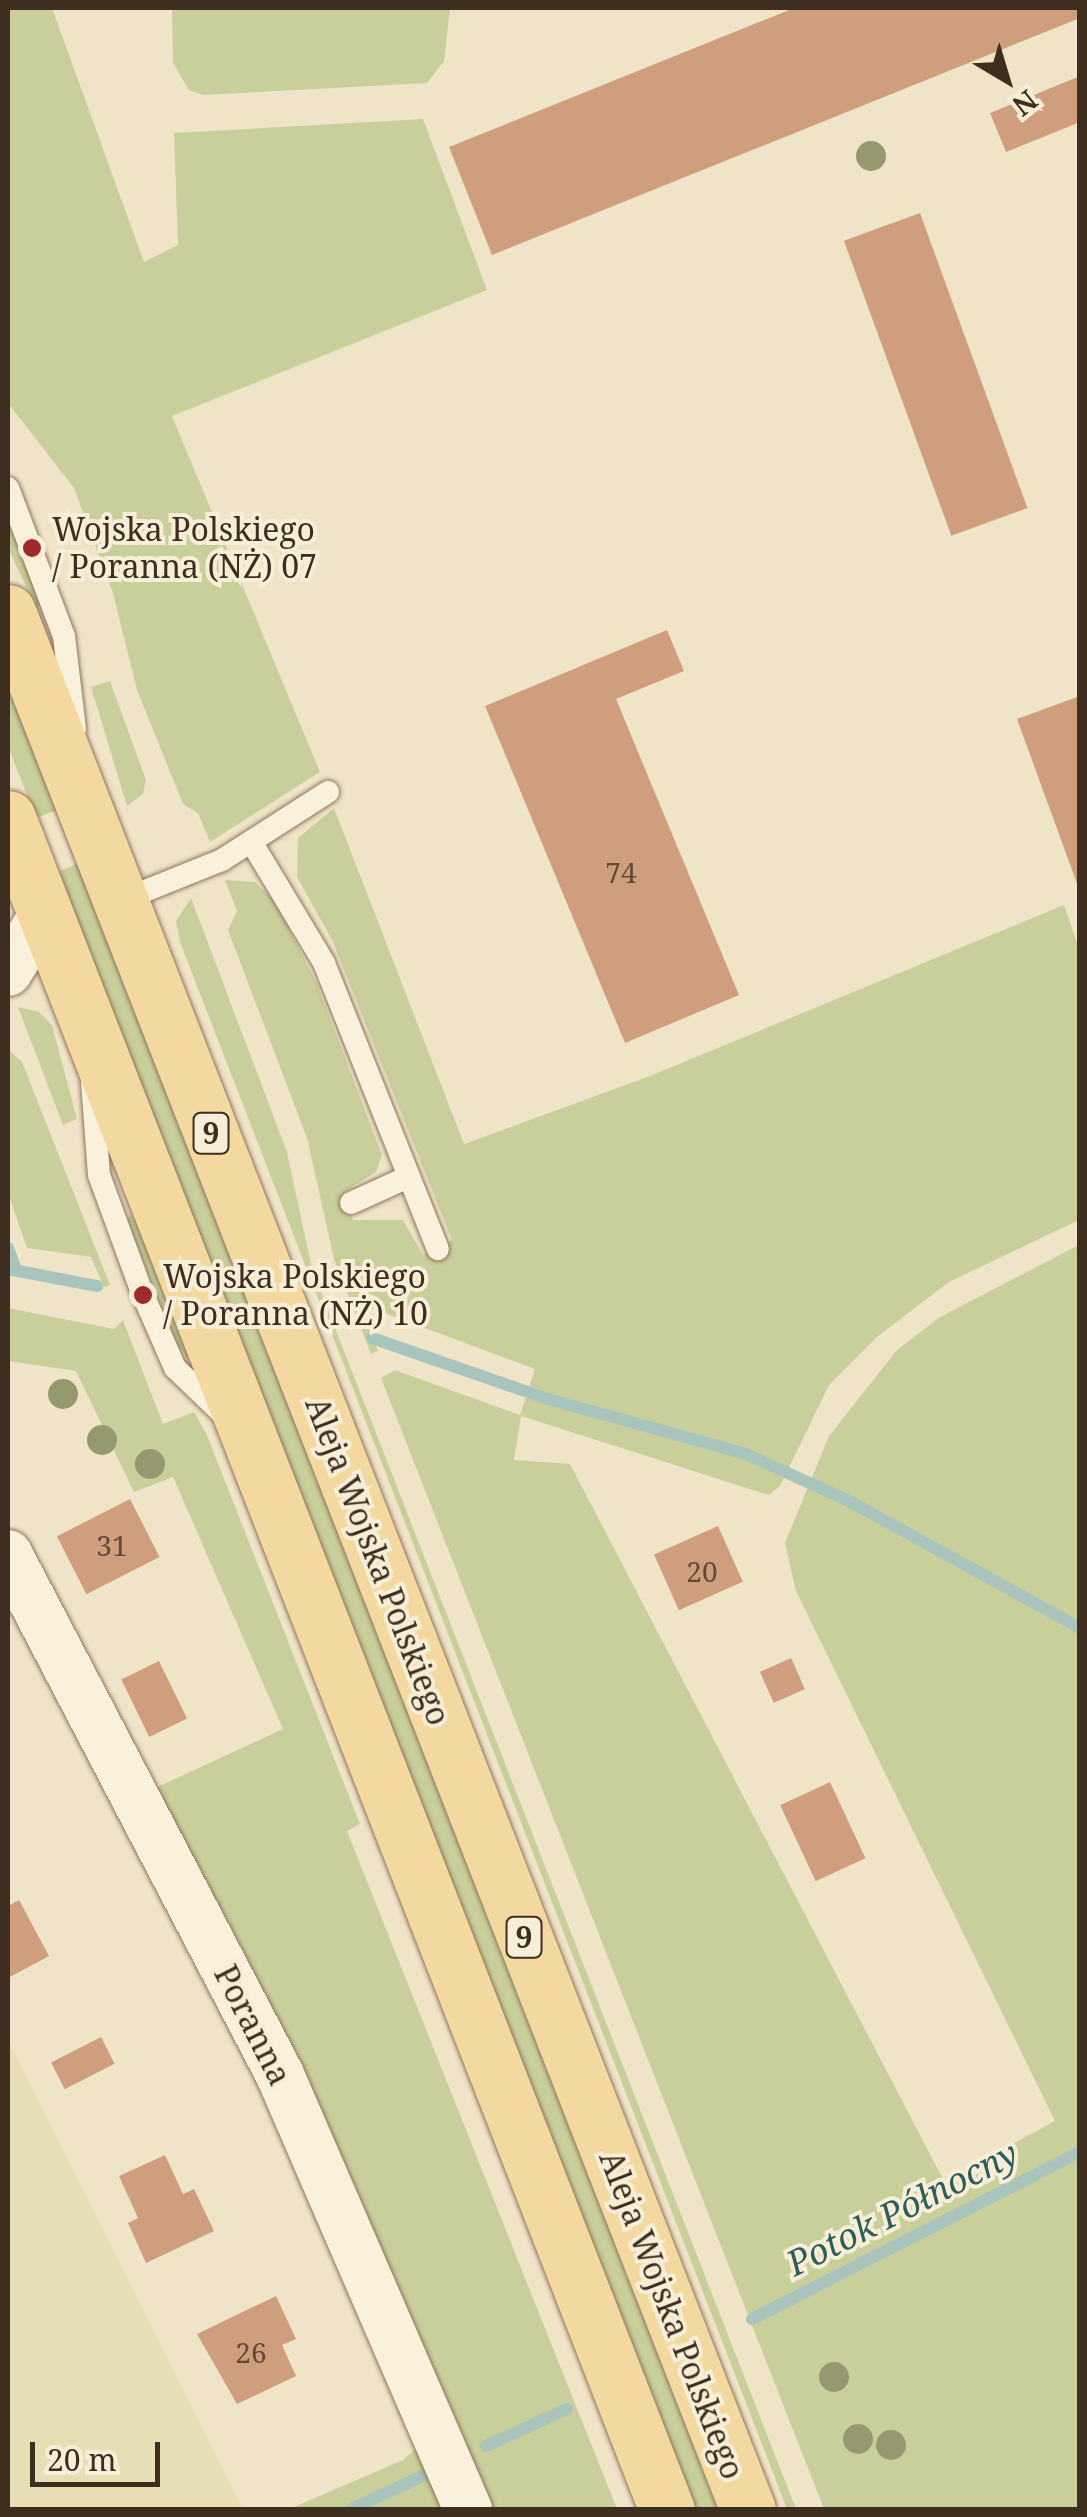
<!DOCTYPE html>
<meta charset="utf-8">
<style>
body{margin:0}
#map{position:relative;width:1087px;height:2517px;overflow:hidden;background:#f0e4c8;font-family:"Noto Serif",serif}
div>[style]{position:absolute}
.farmland>*{inset:0;background:#e6deb5}
.green>*{inset:0;background:#c9cf9b}
.stream>*{height:12px;margin:-6px;padding:0 6px;transform-origin:6px;border-radius:6px;background:#a9c4bc}
.building>*{inset:0;background:#cf9f7d;transform-origin:0 0}
.roads{filter:drop-shadow(0 0 2px #8d765c) drop-shadow(0 0 2px #8d765c)}
.service>*{height:22px;margin:-11px;padding:0 11px;transform-origin:11px;border-radius:11px;background:#faf1dc}
.minor>*{height:48px;margin:-24px;padding:0 24px;transform-origin:24px;border-radius:24px;background:#faf1dc}
.primary>*{height:55px;margin:-27.5px;padding:0 27.5px;transform-origin:27.5px;border-radius:27.5px;background:#f3d9a0}
.trees>*{width:30px;height:30px;margin:-15px;border-radius:50%;background:#96986f}
.dots>*{width:28px;height:28px;translate:-50% -50%;box-sizing:border-box;border:5px solid #f7eed8;border-radius:50%}
span{translate:-50% -50%;white-space:nowrap;text-align:center;line-height:1.15;-webkit-text-stroke:8px #f7eed8;paint-order:stroke}
.number-label{font-size:28px;color:#624a37}
.number-label span{-webkit-text-stroke-width:0}
.shield-label span{padding:2px 8px;background:#f7eed8;border:2px solid;border-radius:8px;-webkit-text-stroke-width:0}
.shield-label{font-size:30px;color:#3d2e20;font-weight:700}
.poi-label{font-size:32px;color:#3d2e20}
.left{translate:0 -50%;text-align:left}
.street-label{font-size:32px;color:#3d2e20}
.water-label{font-size:35px;color:#2f5d5a;font-style:italic}
.frame{position:absolute;inset:0;border:10px solid #3d2e20;pointer-events:none}
.north{position:absolute;left:957px;top:30px;width:100px;height:100px;-webkit-text-stroke:8px #f7eed8;paint-order:stroke;rotate:142deg;font-size:28px;font-weight:700;line-height:40px;text-align:center;color:#3d2e20}
.north::after{content:'';display:block;margin:auto;width:35px;height:45px;background:#3d2e20;clip-path:polygon(50% 0,100% 100%,50% 72%,0 100%)}
.scale{position:absolute;left:30px;top:2442px;width:130px;height:45px;box-sizing:border-box;border:5px solid #3d2e20;border-top:0;padding-left:12px;font-size:30px;line-height:35px;white-space:nowrap;color:#3d2e20;-webkit-text-stroke:8px #f7eed8;paint-order:stroke}
</style>
<div id="map">
<div class="farmland">
<div style="clip-path:polygon(8px 2040px,243px 2509px,8px 2509px)"></div>
</div>
<div class="green">
<div style="clip-path:polygon(8px 8px,52px 8px,144px 262px,178px 245px,174px 133px,423px 119px,487px 290px,172px 416px,320px 772px,210px 842px,198px 813px,183px 804px,137px 690px,113px 593px,74px 488px,8px 403px)"></div>
<div style="clip-path:polygon(172px 8px,450px 8px,444px 61px,427px 83px,203px 95px,189px 90px,173px 63px)"></div>
<div style="clip-path:polygon(8px 518px,41px 603px,37px 610px,8px 548px)"></div>
<div style="clip-path:polygon(110px 681px,146px 780px,143px 794px,127px 806px,91px 687px)"></div>
<div style="clip-path:polygon(8px 687px,57px 810px,36px 818px,8px 746px)"></div>
<div style="clip-path:polygon(334px 808px,464px 1144px,650px 1076px,1064px 905px,1079px 949px,1079px 1220px,949px 1282px,878px 1336px,829px 1385px,780px 1486px,769px 1495px,521px 1416px,514px 1460px,570px 1464px,944px 2181px,1055px 2121px,796px 1591px,785px 1543px,829px 1436px,897px 1350px,940px 1317px,1079px 1245px,1079px 2509px,824px 2509px,381px 1378px,395px 1370px,520px 1415px,535px 1369px,363px 1305px,378px 1351px,371px 1354px,334px 1259px,307px 1138px,228px 930px,237px 911px,225px 880px,255px 882px,274px 900px,316px 982px,382px 1155px,376px 1172px,344px 1192px,353px 1220px,403px 1220px,423px 1255px,452px 1240px,333px 942px,297px 877px,298px 838px)"></div>
<div style="clip-path:polygon(77px 864px,718px 2509px,696px 2509px,240px 1350px,57px 872px)"></div>
<div style="clip-path:polygon(191px 898px,287px 1152px,312px 1269px,796px 2509px,787px 2509px,180px 942px,176px 921px)"></div>
<div style="clip-path:polygon(18px 1007px,39px 1012px,52px 1025px,77px 1119px,63px 1125px)"></div>
<div style="clip-path:polygon(8px 1049px,22px 1062px,110px 1285px,104px 1287px,91px 1257px,27px 1248px,8px 1193px)"></div>
<div style="clip-path:polygon(130px 1214px,144px 1234px,189px 1358px,176px 1344px,127px 1221px)"></div>
<div style="clip-path:polygon(8px 1308px,114px 1329px,123px 1320px,163px 1424px,194px 1412px,206px 1433px,360px 1824px,347px 1831px,617px 2509px,483px 2509px,149px 1791px,283px 1729px,173px 1477px,134px 1492px,76px 1371px,8px 1361px)"></div>
<div style="clip-path:polygon(423px 2443px,452px 2510px,287px 2510px,403px 2460px)"></div>
</div>
<div class="stream">
<div style="left:8px;top:1248px;width:23px;rotate:70deg"></div>
<div style="left:8px;top:1269px;width:91px;rotate:10.8deg"></div>
<div style="left:372px;top:1338px;width:186px;rotate:19.1deg"></div>
<div style="left:548px;top:1399px;width:205px;rotate:15.5deg"></div>
<div style="left:746px;top:1454px;width:113px;rotate:24.5deg"></div>
<div style="left:849px;top:1501px;width:264px;rotate:28.8deg"></div>
<div style="left:752px;top:2319px;width:368px;rotate:-27deg"></div>
<div style="left:486px;top:2446px;width:89px;rotate:-24.6deg"></div>
<div style="left:350px;top:2510px;width:82px;rotate:-25.3deg"></div>
</div>
<div class="building">
<div style="clip-path:polygon(794px 8px,1080px 8px,1080px 18px,492px 255px,449px 147px)"></div>
<div style="clip-path:polygon(1080px 76px,1080px 122px,1006px 152px,990px 113px)"></div>
<div style="left:920px;top:213px;width:314px;height:81px;rotate:70deg"></div>
<div style="clip-path:polygon(667px 630px,684px 671px,616px 699px,739px 995px,625px 1043px,485px 706px)"></div>
<div style="clip-path:polygon(1080px 696px,1080px 888px,1079px 889px,1017px 719px)"></div>
<div style="left:130px;top:1499px;width:65px;height:82px;rotate:63deg"></div>
<div style="left:718px;top:1526px;width:61px;height:70px;rotate:66deg"></div>
<div style="left:791px;top:1658px;width:34px;height:34px;rotate:66deg"></div>
<div style="left:159px;top:1661px;width:64px;height:42px;rotate:64deg"></div>
<div style="left:830px;top:1782px;width:84px;height:55px;rotate:65deg"></div>
<div style="clip-path:polygon(19px 1900px,49px 1956px,8px 1978px,8px 1906px)"></div>
<div style="left:101px;top:2037px;width:30px;height:56px;rotate:63deg"></div>
<div style="clip-path:polygon(165px 2155px,183px 2194px,194px 2189px,214px 2231px,146px 2263px,128px 2223px,138px 2218px,119px 2176px)"></div>
<div style="clip-path:polygon(276px 2296px,296px 2339px,282px 2345px,296px 2376px,237px 2404px,197px 2334px)"></div>
</div>
<div class="roads">
<div class="service">
<div style="left:8px;top:488px;width:158px;rotate:69.3deg"></div>
<div style="left:64px;top:636px;width:94px;rotate:83.3deg"></div>
<div style="left:252px;top:843px;width:140px;rotate:59deg"></div>
<div style="left:324px;top:963px;width:308px;rotate:68.3deg"></div>
<div style="left:120px;top:901px;width:110px;rotate:-21.9deg"></div>
<div style="left:222px;top:860px;width:126px;rotate:-32.7deg"></div>
<div style="left:92px;top:1082px;width:93px;rotate:85.7deg"></div>
<div style="left:99px;top:1175px;width:128px;rotate:69.9deg"></div>
<div style="left:143px;top:1295px;width:80px;rotate:66.3deg"></div>
<div style="left:175px;top:1368px;width:66px;rotate:43.8deg"></div>
<div style="left:351px;top:1203px;width:63px;rotate:-24.5deg"></div>
</div>
<div class="minor">
<div style="left:8px;top:972px;width:68px;rotate:-58.2deg"></div>
<div style="left:8px;top:1554px;width:588px;rotate:62.43deg"></div>
<div style="left:280px;top:2075px;width:474px;rotate:66.6deg"></div>
</div>
<div class="primary">
<div style="left:8px;top:612px;width:2037px;rotate:68.7deg"></div>
<div style="left:8px;top:818px;width:1816px;rotate:68.72deg"></div>
</div>
</div>
<div class="trees">
<div style="left:871px;top:156px"></div>
<div style="left:63px;top:1394px"></div>
<div style="left:102px;top:1440px"></div>
<div style="left:150px;top:1464px"></div>
<div style="left:834px;top:2377px"></div>
<div style="left:858px;top:2439px"></div>
<div style="left:891px;top:2445px"></div>
</div>
<div class="dots">
<div style="left:32px;top:548px;background:#9e2a2b"></div>
<div style="left:143px;top:1295px;background:#9e2a2b"></div>
</div>
<div class="number-label">
<span style="left:621px;top:872px">74</span>
<span style="left:112px;top:1545px">31</span>
<span style="left:702px;top:1571px">20</span>
<span style="left:251px;top:2352px">26</span>
</div>
<div class="shield-label">
<span style="left:211px;top:1133px">9</span>
<span style="left:524px;top:1937px">9</span>
</div>
<div class="poi-label">
<span class="left" style="left:52px;top:548px">Wojska Polskiego<br>/ Poranna (NŻ) 07</span>
<span class="left" style="left:163px;top:1295px">Wojska Polskiego<br>/ Poranna (NŻ) 10</span>
</div>
<div class="street-label">
<span style="left:378px;top:1561px;rotate:69deg">Aleja Wojska Polskiego</span>
<span style="left:253px;top:2025px;rotate:63deg">Poranna</span>
<span style="left:672px;top:2315px;rotate:69deg">Aleja Wojska Polskiego</span>
</div>
<div class="water-label">
<span style="left:902px;top:2208px;rotate:-27deg">Potok Północny</span>
</div>
<div class="frame"></div>
<div class="north">N</div>
<div class="scale">20 m</div>
</div>
